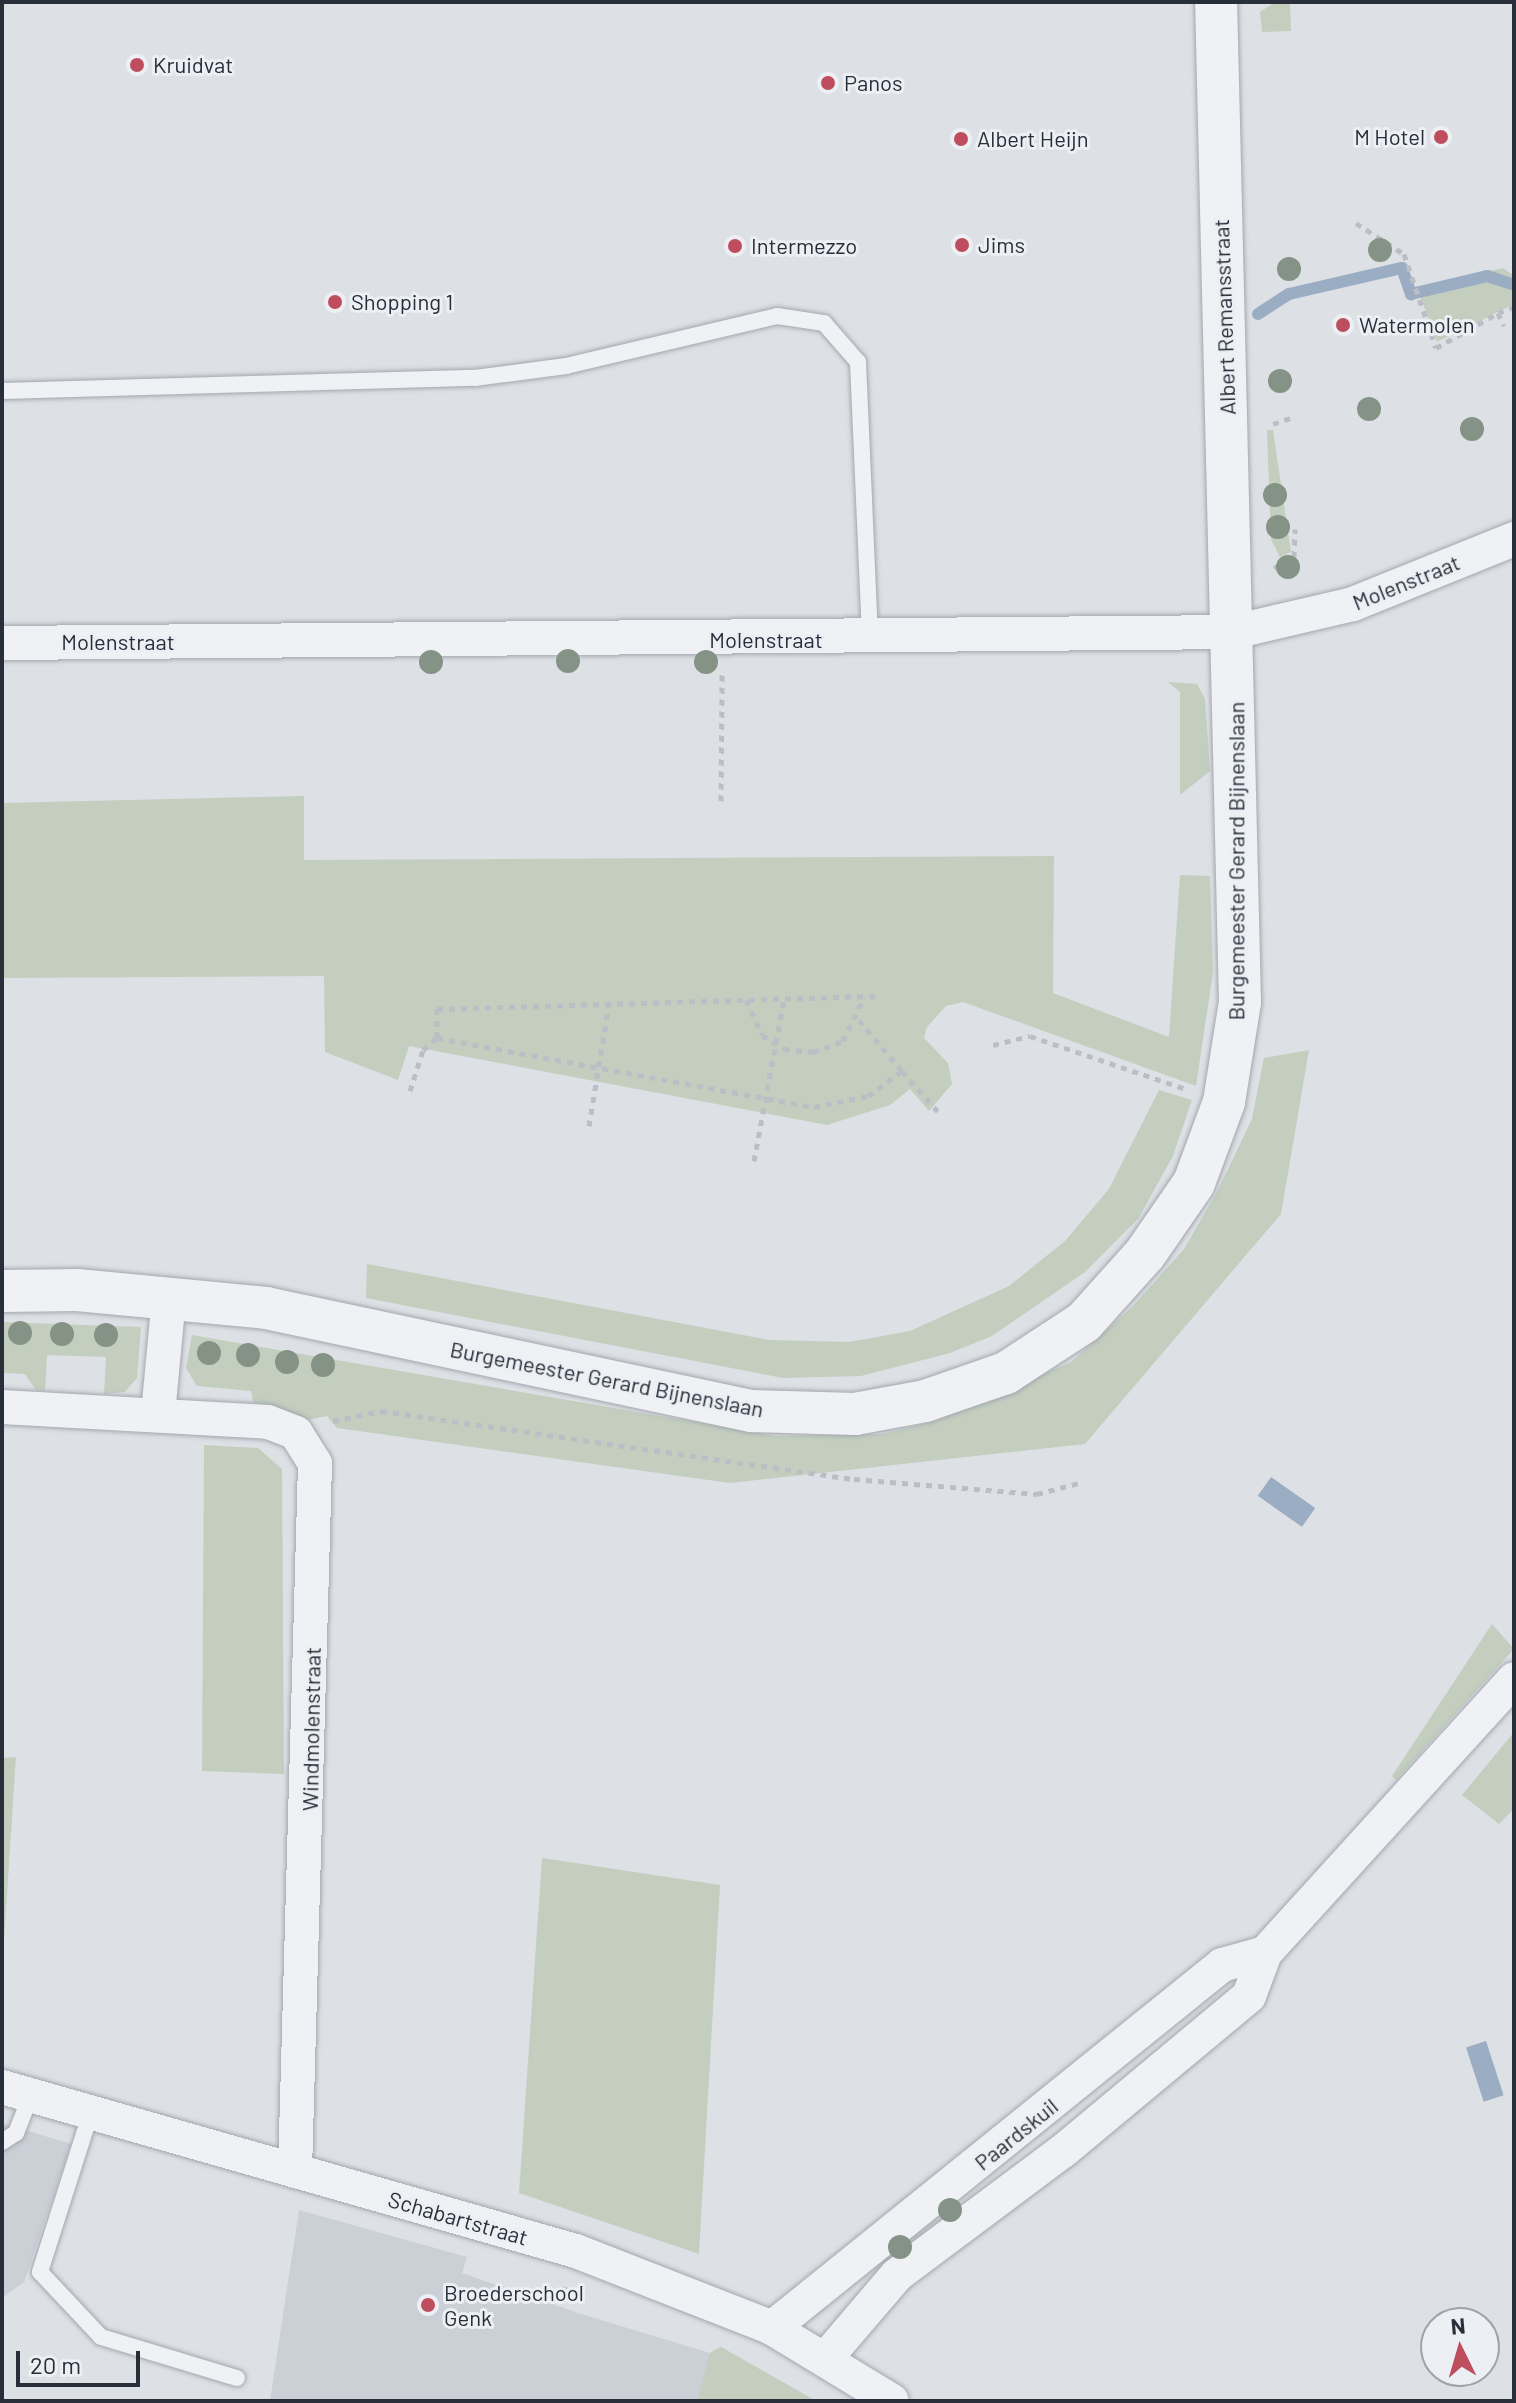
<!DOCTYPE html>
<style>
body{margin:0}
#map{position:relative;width:1516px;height:2403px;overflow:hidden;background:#dde0e5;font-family:Barlow,sans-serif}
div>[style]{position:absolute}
.built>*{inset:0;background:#cbcfd6}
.green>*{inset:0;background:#c3cebf}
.water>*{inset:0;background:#9badc2;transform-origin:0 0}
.stream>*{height:12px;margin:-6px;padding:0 6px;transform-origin:6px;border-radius:6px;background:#9badc2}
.path>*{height:5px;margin-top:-2.5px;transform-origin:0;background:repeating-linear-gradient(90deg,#bbbec4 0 6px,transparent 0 12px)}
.roads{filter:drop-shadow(0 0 2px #a3a7ae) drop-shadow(0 0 2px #a3a7ae)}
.service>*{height:16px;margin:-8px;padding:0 8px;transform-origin:8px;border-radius:8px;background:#eff1f4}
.minor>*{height:34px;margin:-17px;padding:0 17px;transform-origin:17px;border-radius:17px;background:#eff1f4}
.tertiary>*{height:42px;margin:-21px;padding:0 21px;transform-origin:21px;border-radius:21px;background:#eff1f4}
.trees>*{width:24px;height:24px;margin:-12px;border-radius:50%;background:#849385}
.dots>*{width:22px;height:22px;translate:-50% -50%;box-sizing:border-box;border:4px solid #eceff3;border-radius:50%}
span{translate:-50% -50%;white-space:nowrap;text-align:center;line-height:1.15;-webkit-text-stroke:6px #eceff3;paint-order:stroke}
.poi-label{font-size:22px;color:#282e3a}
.left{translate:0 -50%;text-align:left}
.right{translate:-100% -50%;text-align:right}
.street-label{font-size:22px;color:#282e3a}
.frame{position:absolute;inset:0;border:4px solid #282e3a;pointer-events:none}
.north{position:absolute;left:1420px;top:2307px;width:80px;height:80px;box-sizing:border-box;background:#eceff3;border:2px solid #9ea2a9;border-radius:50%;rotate:355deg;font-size:22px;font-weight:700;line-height:32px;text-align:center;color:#282e3a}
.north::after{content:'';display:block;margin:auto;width:28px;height:36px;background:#be4e5d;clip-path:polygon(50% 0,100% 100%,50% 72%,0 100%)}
.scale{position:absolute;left:16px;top:2351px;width:124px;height:36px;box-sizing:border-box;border:4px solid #282e3a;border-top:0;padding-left:10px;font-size:24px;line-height:28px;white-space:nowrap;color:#282e3a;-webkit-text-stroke:6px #eceff3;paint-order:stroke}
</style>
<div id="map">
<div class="built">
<div style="clip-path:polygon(2px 2123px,71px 2144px,24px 2282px,2px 2298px)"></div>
<div style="clip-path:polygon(299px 2210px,467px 2257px,462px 2273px,578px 2313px,710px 2353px,721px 2347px,816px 2401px,270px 2401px)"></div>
</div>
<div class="green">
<div style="clip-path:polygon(1275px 2px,1290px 2px,1291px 31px,1262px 32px,1260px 12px)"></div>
<div style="clip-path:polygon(1503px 268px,1514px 276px,1514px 304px,1437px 342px,1417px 287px)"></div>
<div style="clip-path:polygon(1267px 430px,1273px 430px,1291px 552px,1280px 557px,1271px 539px)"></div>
<div style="clip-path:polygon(1168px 682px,1197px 684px,1205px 699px,1210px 771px,1180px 795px,1180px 692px)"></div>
<div style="clip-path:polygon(304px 796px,304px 860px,1054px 856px,1053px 993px,1169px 1037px,1180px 875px,1210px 876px,1213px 972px,1196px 1086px,963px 1002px,946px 1006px,927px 1027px,924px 1038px,948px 1063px,952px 1084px,929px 1111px,910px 1089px,890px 1105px,827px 1125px,409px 1046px,398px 1080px,325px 1052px,324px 976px,2px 978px,2px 803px)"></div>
<div style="clip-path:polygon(1309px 1050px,1281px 1214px,1085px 1444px,730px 1483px,337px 1428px,327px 1416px,307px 1420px,253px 1402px,251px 1391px,197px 1386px,186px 1368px,192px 1335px,775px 1436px,883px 1434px,935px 1421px,1071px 1362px,1132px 1307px,1184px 1249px,1217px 1192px,1252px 1119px,1264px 1058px)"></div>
<div style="clip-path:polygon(1159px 1090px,1192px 1100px,1173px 1156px,1138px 1219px,1085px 1272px,992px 1336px,950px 1353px,861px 1376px,783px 1378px,366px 1298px,367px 1264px,769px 1340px,849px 1342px,910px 1331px,1009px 1286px,1065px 1241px,1109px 1189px)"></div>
<div style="clip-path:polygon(2px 1322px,141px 1327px,137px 1378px,125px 1392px,104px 1394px,106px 1357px,47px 1355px,45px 1390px,36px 1390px,25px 1374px,2px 1373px)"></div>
<div style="clip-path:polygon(204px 1445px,258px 1448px,282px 1469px,284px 1774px,202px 1771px)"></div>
<div style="clip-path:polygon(1492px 1624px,1514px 1649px,1396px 1780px,1392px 1776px)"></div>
<div style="clip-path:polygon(1514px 1732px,1514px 1809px,1499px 1824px,1462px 1795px)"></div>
<div style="clip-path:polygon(16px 1757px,2px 1971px,2px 1758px)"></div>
<div style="clip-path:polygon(542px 1858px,720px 1885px,699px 2254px,519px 2193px)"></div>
<div style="clip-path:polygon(721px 2347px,816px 2401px,697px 2401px,710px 2353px)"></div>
</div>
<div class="water">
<div style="left:1271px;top:1477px;width:54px;height:23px;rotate:35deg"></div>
<div style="left:1486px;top:2041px;width:57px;height:21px;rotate:72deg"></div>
</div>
<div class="stream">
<div style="left:1258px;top:314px;width:37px;rotate:-33deg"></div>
<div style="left:1289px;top:294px;width:116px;rotate:-13deg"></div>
<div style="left:1402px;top:268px;width:28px;rotate:71deg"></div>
<div style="left:1411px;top:294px;width:78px;rotate:-13.3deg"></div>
<div style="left:1487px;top:276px;width:28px;rotate:18deg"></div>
</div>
<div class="path">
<div style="left:1356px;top:223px;width:57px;rotate:32.9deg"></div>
<div style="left:1404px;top:254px;width:99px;rotate:71.2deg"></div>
<div style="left:1436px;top:348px;width:71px;rotate:-29.4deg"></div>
<div style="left:1498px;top:313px;width:14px;rotate:65deg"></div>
<div style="left:1498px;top:313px;width:17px;rotate:-21deg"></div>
<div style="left:1273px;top:424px;width:24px;rotate:-19deg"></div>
<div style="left:1274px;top:568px;width:23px;rotate:-29deg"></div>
<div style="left:1294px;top:557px;width:28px;rotate:-88deg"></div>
<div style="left:721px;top:801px;width:127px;rotate:-89.5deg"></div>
<div style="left:746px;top:1000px;width:38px;rotate:65deg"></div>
<div style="left:762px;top:1035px;width:26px;rotate:32deg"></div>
<div style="left:784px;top:1049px;width:29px;rotate:6deg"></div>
<div style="left:813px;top:1052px;width:32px;rotate:-20deg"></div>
<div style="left:843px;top:1041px;width:49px;rotate:-64.5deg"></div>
<div style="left:859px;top:1020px;width:67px;rotate:49.9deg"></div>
<div style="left:437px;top:1038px;width:383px;rotate:10.4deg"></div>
<div style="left:814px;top:1107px;width:55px;rotate:-11.5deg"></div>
<div style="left:868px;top:1096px;width:42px;rotate:-36.3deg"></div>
<div style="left:902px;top:1071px;width:57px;rotate:48.5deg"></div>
<div style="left:993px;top:1045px;width:38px;rotate:-14deg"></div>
<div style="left:1030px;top:1036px;width:162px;rotate:18.8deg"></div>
<div style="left:410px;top:1091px;width:43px;rotate:-72.4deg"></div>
<div style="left:423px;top:1050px;width:18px;rotate:-41deg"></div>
<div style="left:437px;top:1038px;width:29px;rotate:-90deg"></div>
<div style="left:437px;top:1009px;width:440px;rotate:-1.7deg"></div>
<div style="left:589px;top:1126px;width:124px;rotate:-80.7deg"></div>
<div style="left:754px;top:1161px;width:165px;rotate:-79.5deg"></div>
<div style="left:333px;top:1421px;width:49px;rotate:-11.8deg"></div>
<div style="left:381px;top:1411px;width:478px;rotate:8.2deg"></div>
<div style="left:854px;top:1479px;width:184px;rotate:4.7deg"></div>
<div style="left:1037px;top:1494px;width:43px;rotate:-14.7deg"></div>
<div style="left:561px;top:2302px;width:16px;rotate:-75deg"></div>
</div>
<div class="roads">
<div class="service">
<div style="left:2px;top:391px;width:473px;rotate:-1.6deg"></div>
<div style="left:475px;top:378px;width:92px;rotate:-7.5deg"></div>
<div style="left:566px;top:366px;width:217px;rotate:-13.3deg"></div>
<div style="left:777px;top:316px;width:48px;rotate:8.5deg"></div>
<div style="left:824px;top:323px;width:52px;rotate:48.9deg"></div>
<div style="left:858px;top:362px;width:276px;rotate:87.5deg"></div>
<div style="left:91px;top:2112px;width:168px;rotate:107.7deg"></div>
<div style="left:40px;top:2272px;width:89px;rotate:46.8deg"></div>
<div style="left:101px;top:2337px;width:142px;rotate:16.8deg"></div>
<div style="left:2px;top:2142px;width:17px;rotate:-33deg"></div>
<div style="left:16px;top:2133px;width:41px;rotate:-68.5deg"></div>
</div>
<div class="minor">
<div style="left:2px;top:643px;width:1231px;rotate:-0.51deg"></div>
<div style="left:1233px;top:632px;width:123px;rotate:-13.1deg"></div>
<div style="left:1353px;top:604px;width:174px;rotate:-22deg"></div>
<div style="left:2px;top:1407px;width:266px;rotate:3.2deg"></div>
<div style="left:268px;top:1422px;width:30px;rotate:21deg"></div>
<div style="left:296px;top:1433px;width:36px;rotate:58deg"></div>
<div style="left:315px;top:1464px;width:707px;rotate:91.62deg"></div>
<div style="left:158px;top:1414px;width:118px;rotate:-84.6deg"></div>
<div style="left:2px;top:2087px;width:597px;rotate:15.95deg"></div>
<div style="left:576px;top:2251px;width:211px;rotate:21.4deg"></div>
<div style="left:772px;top:2328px;width:140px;rotate:31.3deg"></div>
<div style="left:772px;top:2328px;width:578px;rotate:-38.89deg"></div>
<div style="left:1222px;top:1965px;width:45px;rotate:-15.6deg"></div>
<div style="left:826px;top:2358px;width:109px;rotate:-49.5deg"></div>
<div style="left:897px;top:2275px;width:207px;rotate:-36.8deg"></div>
<div style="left:1063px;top:2151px;width:242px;rotate:-39.8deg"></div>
<div style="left:1249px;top:1996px;width:46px;rotate:-69.6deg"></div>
<div style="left:1265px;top:1953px;width:370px;rotate:-47.7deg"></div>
</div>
<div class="tertiary">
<div style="left:2px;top:1291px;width:75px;rotate:-0.8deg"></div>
<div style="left:77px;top:1290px;width:190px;rotate:5.4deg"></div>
<div style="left:266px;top:1308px;width:497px;rotate:12deg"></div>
<div style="left:752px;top:1411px;width:103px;rotate:1.7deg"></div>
<div style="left:855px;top:1414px;width:71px;rotate:-10.5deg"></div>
<div style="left:925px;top:1401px;width:86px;rotate:-19.1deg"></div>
<div style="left:1006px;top:1373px;width:93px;rotate:-33.2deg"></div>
<div style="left:1084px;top:1322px;width:91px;rotate:-48.1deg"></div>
<div style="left:1145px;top:1254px;width:86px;rotate:-55.4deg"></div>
<div style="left:1194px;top:1183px;width:86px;rotate:-69.7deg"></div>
<div style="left:1224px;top:1102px;width:101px;rotate:-80.9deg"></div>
<div style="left:1240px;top:1002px;width:1000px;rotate:-91.37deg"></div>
</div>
</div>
<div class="trees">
<div style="left:1380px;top:250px"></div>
<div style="left:1289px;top:269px"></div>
<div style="left:1280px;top:381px"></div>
<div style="left:1369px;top:409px"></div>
<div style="left:1472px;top:429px"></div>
<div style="left:1275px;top:495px"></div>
<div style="left:1278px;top:527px"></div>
<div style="left:1288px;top:567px"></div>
<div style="left:568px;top:661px"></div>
<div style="left:431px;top:662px"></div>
<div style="left:706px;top:662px"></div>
<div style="left:20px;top:1333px"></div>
<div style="left:62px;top:1334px"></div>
<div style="left:106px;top:1335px"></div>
<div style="left:209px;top:1353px"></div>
<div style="left:248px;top:1355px"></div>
<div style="left:287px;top:1362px"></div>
<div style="left:323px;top:1365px"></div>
<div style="left:950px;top:2210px"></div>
<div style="left:900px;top:2247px"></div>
</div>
<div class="dots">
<div style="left:137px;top:65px;background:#be4e5d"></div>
<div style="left:828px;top:83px;background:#be4e5d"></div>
<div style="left:1441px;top:137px;background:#be4e5d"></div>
<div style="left:961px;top:139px;background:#be4e5d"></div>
<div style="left:962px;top:245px;background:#be4e5d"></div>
<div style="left:735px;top:246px;background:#be4e5d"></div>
<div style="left:335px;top:302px;background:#be4e5d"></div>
<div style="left:1343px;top:325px;background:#be4e5d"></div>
<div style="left:428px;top:2305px;background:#be4e5d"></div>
</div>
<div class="poi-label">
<span class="left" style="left:153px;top:65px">Kruidvat</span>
<span class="left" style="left:844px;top:83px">Panos</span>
<span class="right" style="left:1425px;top:137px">M Hotel</span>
<span class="left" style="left:977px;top:139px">Albert Heijn</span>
<span class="left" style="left:978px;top:245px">Jims</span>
<span class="left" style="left:751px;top:246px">Intermezzo</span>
<span class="left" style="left:351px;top:302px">Shopping 1</span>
<span class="left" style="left:1359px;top:325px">Watermolen</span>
<span class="left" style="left:444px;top:2305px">Broederschool<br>Genk</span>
</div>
<div class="street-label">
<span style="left:1224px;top:317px;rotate:-92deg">Albert Remansstraat</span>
<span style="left:1406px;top:582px;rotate:-22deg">Molenstraat</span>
<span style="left:766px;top:640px">Molenstraat</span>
<span style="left:118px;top:642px">Molenstraat</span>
<span style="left:1236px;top:861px;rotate:-90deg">Burgemeester Gerard Bijnenslaan</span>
<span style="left:607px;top:1379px;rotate:11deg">Burgemeester Gerard Bijnenslaan</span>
<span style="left:311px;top:1729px;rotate:-89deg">Windmolenstraat</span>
<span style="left:1016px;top:2134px;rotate:-39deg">Paardskuil</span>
<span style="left:458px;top:2218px;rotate:16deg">Schabartstraat</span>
</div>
<div class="frame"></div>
<div class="north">N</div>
<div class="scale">20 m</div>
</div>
